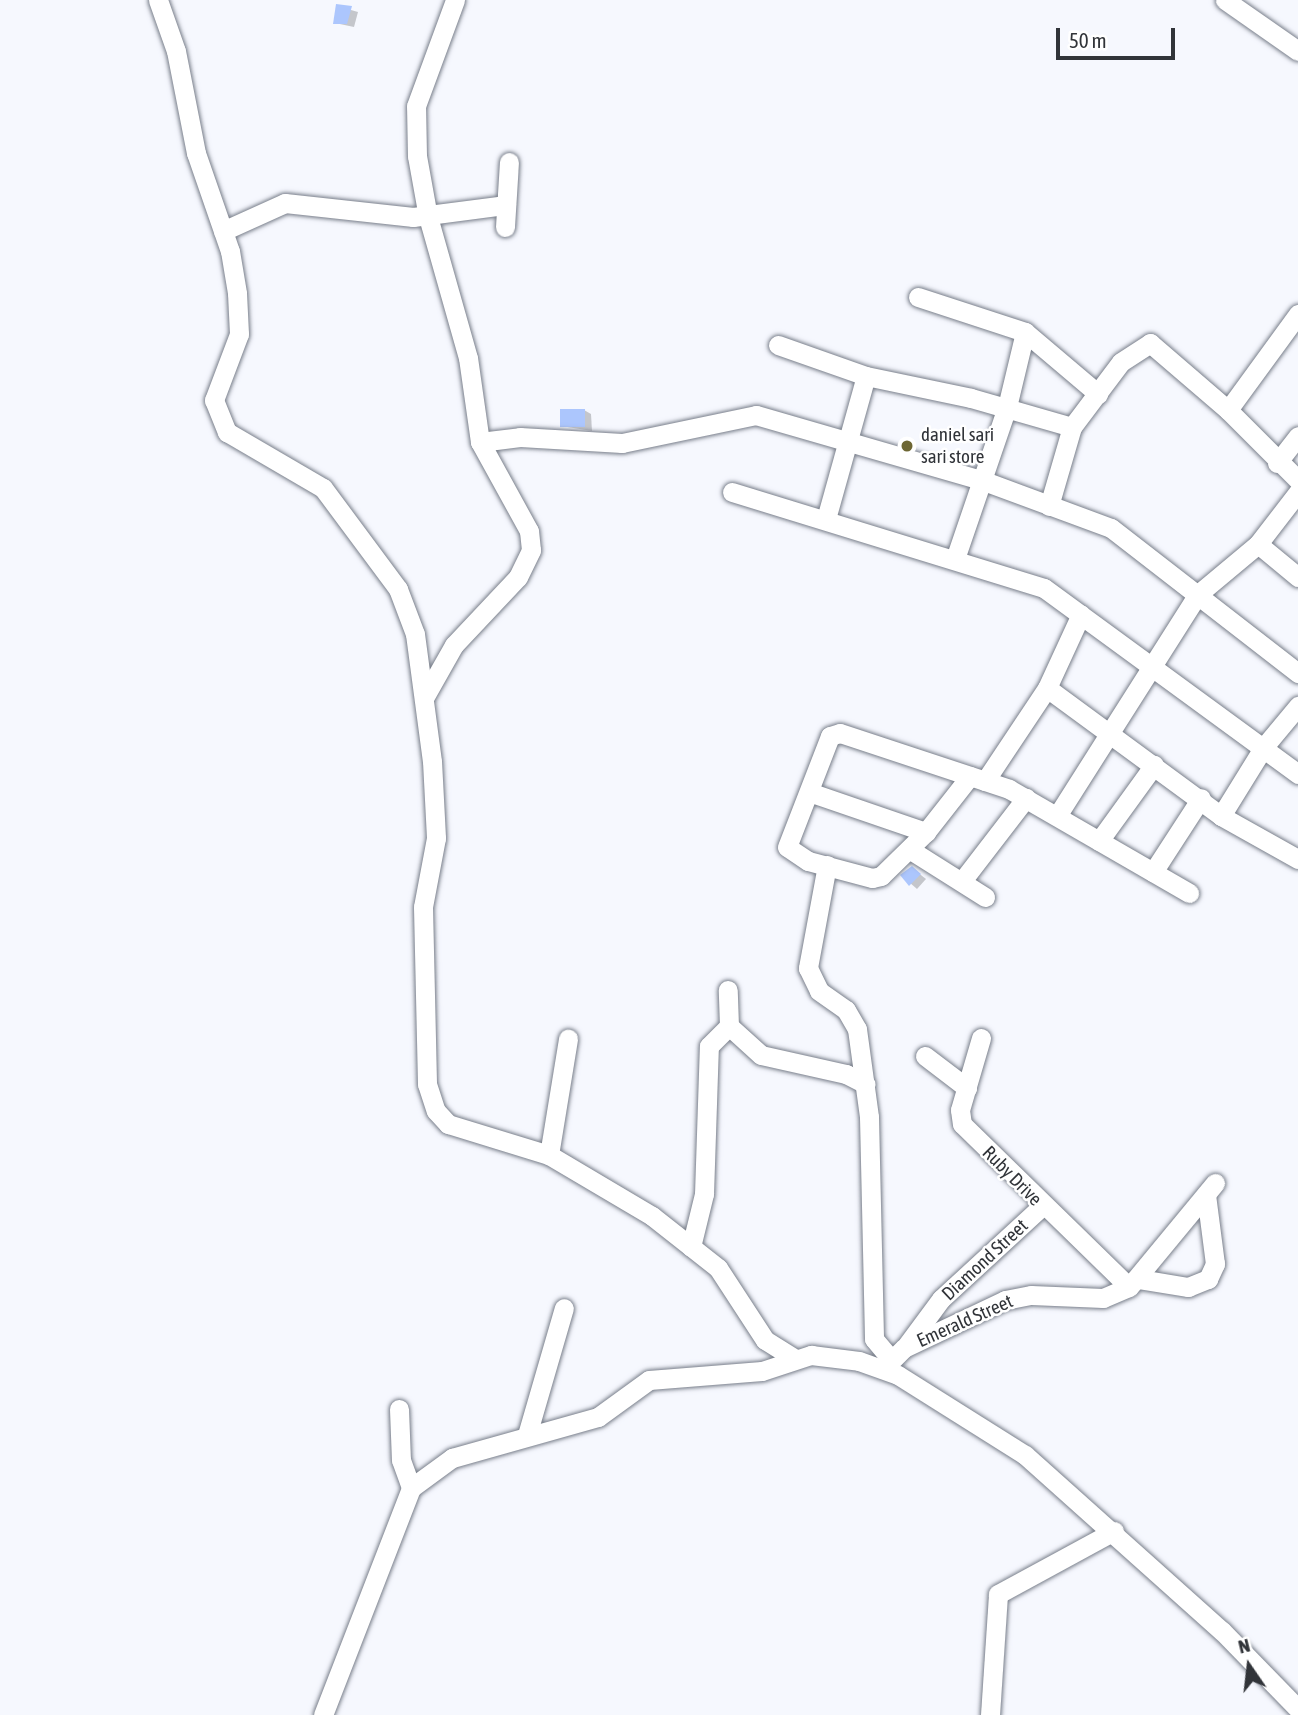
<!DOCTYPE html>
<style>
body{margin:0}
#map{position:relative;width:1298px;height:1715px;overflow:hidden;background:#f6f8fe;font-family:"Asap Condensed",sans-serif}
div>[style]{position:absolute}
.shadow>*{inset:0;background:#0003}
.building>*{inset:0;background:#acc6fd;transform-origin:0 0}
.roads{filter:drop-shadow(0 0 2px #787e8a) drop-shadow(0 0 2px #787e8a)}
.minor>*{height:19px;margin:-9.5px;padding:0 9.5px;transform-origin:9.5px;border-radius:9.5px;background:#fff}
.dots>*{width:19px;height:19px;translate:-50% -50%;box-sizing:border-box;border:4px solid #fff;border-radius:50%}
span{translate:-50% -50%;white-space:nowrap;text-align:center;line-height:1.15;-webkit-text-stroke:5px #fff;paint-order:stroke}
.poi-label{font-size:19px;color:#313439}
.left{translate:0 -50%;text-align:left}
.street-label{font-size:19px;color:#313439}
.north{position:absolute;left:1214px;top:1631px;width:70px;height:70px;-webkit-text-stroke:5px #fff;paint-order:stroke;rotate:346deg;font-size:19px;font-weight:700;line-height:28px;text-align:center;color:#313439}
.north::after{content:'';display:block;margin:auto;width:24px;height:32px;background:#313439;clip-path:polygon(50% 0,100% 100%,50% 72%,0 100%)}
.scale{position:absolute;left:1056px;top:28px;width:119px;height:32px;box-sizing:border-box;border:4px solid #313439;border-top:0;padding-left:9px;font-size:21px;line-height:24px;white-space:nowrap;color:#313439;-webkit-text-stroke:5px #fff;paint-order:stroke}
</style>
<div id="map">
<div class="shadow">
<div style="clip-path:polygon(337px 6px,358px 12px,354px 27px,335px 23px)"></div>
<div style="clip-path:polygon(584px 410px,591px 414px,592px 431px,561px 426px)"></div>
<div style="clip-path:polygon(912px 868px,926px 879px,917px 889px,902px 876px)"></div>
</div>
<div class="building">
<div style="clip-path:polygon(336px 4px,352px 6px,347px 24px,333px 24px)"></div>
<div style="left:560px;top:409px;width:25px;height:18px"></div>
<div style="clip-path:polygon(912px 866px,921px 874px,909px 886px,900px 875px)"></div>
</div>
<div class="roads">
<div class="minor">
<div style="left:158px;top:0;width:54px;rotate:70.6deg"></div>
<div style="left:176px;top:51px;width:104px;rotate:78.9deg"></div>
<div style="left:196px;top:153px;width:104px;rotate:70.9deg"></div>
<div style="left:230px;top:251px;width:43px;rotate:80.5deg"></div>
<div style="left:237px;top:293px;width:41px;rotate:87.2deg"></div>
<div style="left:239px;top:334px;width:71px;rotate:110.7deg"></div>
<div style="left:214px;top:400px;width:35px;rotate:68deg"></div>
<div style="left:227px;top:432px;width:111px;rotate:30.3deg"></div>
<div style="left:323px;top:488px;width:126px;rotate:53.4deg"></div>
<div style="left:398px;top:589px;width:48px;rotate:69.3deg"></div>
<div style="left:415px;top:634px;width:128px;rotate:82.4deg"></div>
<div style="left:432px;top:761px;width:77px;rotate:87deg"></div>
<div style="left:436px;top:838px;width:70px;rotate:100.7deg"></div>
<div style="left:423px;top:907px;width:177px;rotate:88.7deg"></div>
<div style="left:427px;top:1084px;width:28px;rotate:72deg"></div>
<div style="left:436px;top:1111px;width:18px;rotate:47deg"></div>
<div style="left:448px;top:1124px;width:106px;rotate:17.1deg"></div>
<div style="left:549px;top:1155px;width:120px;rotate:30.6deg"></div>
<div style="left:652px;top:1216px;width:84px;rotate:38.2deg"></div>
<div style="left:718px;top:1268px;width:86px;rotate:56.9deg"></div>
<div style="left:765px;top:1340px;width:34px;rotate:32deg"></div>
<div style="left:1225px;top:0;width:89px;rotate:34.9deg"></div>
<div style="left:505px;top:227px;width:65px;rotate:-86.5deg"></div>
<div style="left:223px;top:231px;width:68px;rotate:-24.3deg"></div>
<div style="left:285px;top:203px;width:129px;rotate:6.2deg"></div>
<div style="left:413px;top:217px;width:94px;rotate:-7.4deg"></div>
<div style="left:918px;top:297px;width:113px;rotate:18.1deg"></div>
<div style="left:1025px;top:332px;width:96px;rotate:40.3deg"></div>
<div style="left:778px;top:345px;width:93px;rotate:19.4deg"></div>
<div style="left:866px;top:376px;width:107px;rotate:11.8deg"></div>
<div style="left:971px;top:398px;width:105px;rotate:16deg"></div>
<div style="left:1228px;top:410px;width:119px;rotate:-53.9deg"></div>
<div style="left:480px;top:442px;width:40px;rotate:-7.1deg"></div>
<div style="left:520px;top:437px;width:102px;rotate:3.4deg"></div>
<div style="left:622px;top:443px;width:137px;rotate:-11.8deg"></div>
<div style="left:756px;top:415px;width:237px;rotate:16.1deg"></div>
<div style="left:984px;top:481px;width:135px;rotate:20.3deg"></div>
<div style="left:1111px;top:528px;width:237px;rotate:37.8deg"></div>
<div style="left:1277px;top:463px;width:34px;rotate:-52deg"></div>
<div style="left:732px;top:492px;width:326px;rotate:17.1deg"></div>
<div style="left:1044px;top:588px;width:315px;rotate:36.2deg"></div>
<div style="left:1049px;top:506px;width:82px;rotate:-73.8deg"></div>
<div style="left:1072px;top:427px;width:81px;rotate:-53deg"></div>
<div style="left:1121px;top:362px;width:35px;rotate:-33deg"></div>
<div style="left:1150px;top:343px;width:103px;rotate:40.7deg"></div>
<div style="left:1228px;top:410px;width:99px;rotate:45deg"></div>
<div style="left:826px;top:519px;width:148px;rotate:-74.4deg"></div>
<div style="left:1258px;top:544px;width:52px;rotate:39.5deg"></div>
<div style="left:955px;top:559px;width:161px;rotate:-71.1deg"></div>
<div style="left:1007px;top:407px;width:77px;rotate:-76.5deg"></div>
<div style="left:1047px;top:688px;width:216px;rotate:36.3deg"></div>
<div style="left:1221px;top:816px;width:88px;rotate:29.2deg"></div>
<div style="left:424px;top:698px;width:61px;rotate:-60.5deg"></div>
<div style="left:454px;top:645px;width:93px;rotate:-46.7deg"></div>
<div style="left:518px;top:577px;width:30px;rotate:-64deg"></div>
<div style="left:531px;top:550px;width:19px;rotate:-96deg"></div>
<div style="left:529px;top:531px;width:102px;rotate:-118.8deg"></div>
<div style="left:480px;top:442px;width:85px;rotate:-98.1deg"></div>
<div style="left:468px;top:358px;width:147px;rotate:-105.8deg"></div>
<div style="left:428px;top:217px;width:62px;rotate:-100.2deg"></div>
<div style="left:417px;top:156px;width:50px;rotate:-91.1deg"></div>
<div style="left:416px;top:106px;width:113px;rotate:-69.8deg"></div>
<div style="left:970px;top:776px;width:71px;rotate:128.2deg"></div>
<div style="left:926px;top:832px;width:63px;rotate:135.6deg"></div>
<div style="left:881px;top:876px;width:9px;rotate:167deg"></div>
<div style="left:872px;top:878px;width:66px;rotate:-165.1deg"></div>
<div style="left:808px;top:861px;width:25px;rotate:-146deg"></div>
<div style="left:787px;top:847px;width:119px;rotate:-68.8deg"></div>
<div style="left:830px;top:736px;width:10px;rotate:-17deg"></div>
<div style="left:840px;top:733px;width:178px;rotate:18.3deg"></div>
<div style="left:1009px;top:789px;width:208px;rotate:30deg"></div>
<div style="left:985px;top:781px;width:112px;rotate:-56.3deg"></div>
<div style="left:1047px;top:688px;width:81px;rotate:-65.3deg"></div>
<div style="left:809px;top:792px;width:124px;rotate:18.9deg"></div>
<div style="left:1057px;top:816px;width:262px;rotate:-57.6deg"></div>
<div style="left:1197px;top:595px;width:80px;rotate:-39.9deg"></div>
<div style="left:1258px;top:544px;width:66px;rotate:-52.4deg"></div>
<div style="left:1221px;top:816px;width:80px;rotate:-58.3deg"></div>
<div style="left:1263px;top:748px;width:55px;rotate:-50.2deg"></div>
<div style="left:1099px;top:841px;width:94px;rotate:-54.1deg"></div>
<div style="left:909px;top:849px;width:90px;rotate:32.3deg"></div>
<div style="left:827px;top:865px;width:105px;rotate:100.5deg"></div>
<div style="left:808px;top:968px;width:25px;rotate:64deg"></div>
<div style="left:819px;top:991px;width:33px;rotate:35deg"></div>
<div style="left:846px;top:1010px;width:22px;rotate:60deg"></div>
<div style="left:857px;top:1029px;width:89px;rotate:82.2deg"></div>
<div style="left:869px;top:1117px;width:222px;rotate:88.7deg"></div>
<div style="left:874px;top:1339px;width:26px;rotate:50deg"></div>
<div style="left:1153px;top:872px;width:88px;rotate:-57deg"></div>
<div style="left:962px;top:881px;width:105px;rotate:-52.4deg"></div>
<div style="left:729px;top:1026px;width:43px;rotate:42.2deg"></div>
<div style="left:761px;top:1055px;width:87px;rotate:12.6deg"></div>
<div style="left:846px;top:1074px;width:22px;rotate:27deg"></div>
<div style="left:981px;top:1038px;width:75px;rotate:106.3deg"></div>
<div style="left:960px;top:1110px;width:14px;rotate:82deg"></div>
<div style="left:962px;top:1124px;width:233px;rotate:44.3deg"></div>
<div style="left:925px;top:1056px;width:53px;rotate:37.3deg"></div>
<div style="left:549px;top:1155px;width:118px;rotate:-80.7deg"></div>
<div style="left:691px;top:1247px;width:55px;rotate:-76.2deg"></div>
<div style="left:704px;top:1194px;width:148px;rotate:-88.1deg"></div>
<div style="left:709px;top:1046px;width:28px;rotate:-45deg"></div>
<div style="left:729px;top:1026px;width:36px;rotate:-92deg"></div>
<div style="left:1139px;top:1279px;width:50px;rotate:9.3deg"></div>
<div style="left:1188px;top:1287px;width:22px;rotate:-22deg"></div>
<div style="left:1208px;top:1279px;width:17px;rotate:-65deg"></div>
<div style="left:1215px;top:1264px;width:70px;rotate:-97.4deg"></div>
<div style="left:907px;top:1345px;width:57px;rotate:-53.5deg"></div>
<div style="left:941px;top:1299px;width:137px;rotate:-42.6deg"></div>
<div style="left:883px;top:1369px;width:30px;rotate:-45deg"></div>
<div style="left:904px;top:1348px;width:112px;rotate:-25.4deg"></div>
<div style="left:1005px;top:1300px;width:26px;rotate:-11deg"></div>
<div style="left:1031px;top:1295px;width:72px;rotate:2.4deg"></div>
<div style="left:1103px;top:1298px;width:28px;rotate:-23deg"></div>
<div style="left:1129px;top:1287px;width:135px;rotate:-50.4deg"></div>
<div style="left:399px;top:1409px;width:51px;rotate:87.8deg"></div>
<div style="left:401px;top:1460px;width:30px;rotate:70deg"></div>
<div style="left:527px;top:1435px;width:132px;rotate:-73.8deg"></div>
<div style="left:323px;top:1715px;width:243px;rotate:-68.8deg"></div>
<div style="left:411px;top:1488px;width:51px;rotate:-36.2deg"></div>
<div style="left:452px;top:1458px;width:152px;rotate:-15.7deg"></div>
<div style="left:598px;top:1417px;width:63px;rotate:-36deg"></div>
<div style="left:649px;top:1380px;width:113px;rotate:-4.6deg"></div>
<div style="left:762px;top:1371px;width:52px;rotate:-18.1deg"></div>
<div style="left:811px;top:1355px;width:48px;rotate:7.1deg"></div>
<div style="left:859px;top:1361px;width:41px;rotate:19.7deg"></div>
<div style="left:898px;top:1375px;width:150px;rotate:32.2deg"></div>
<div style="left:1025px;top:1455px;width:264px;rotate:41.8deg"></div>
<div style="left:1222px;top:1631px;width:109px;rotate:45.7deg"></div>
<div style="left:990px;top:1715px;width:121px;rotate:-86.2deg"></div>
<div style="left:998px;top:1594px;width:132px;rotate:-28.5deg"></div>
</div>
</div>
<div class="dots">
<div style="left:907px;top:446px;background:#6d6633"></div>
</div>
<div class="poi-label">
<span class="left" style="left:921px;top:446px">daniel sari<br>sari store</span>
</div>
<div class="street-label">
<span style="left:1012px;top:1176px;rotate:45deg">Ruby Drive</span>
<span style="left:985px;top:1260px;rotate:-43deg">Diamond Street</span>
<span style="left:965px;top:1321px;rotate:-24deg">Emerald Street</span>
</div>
<div class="north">N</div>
<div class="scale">50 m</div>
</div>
